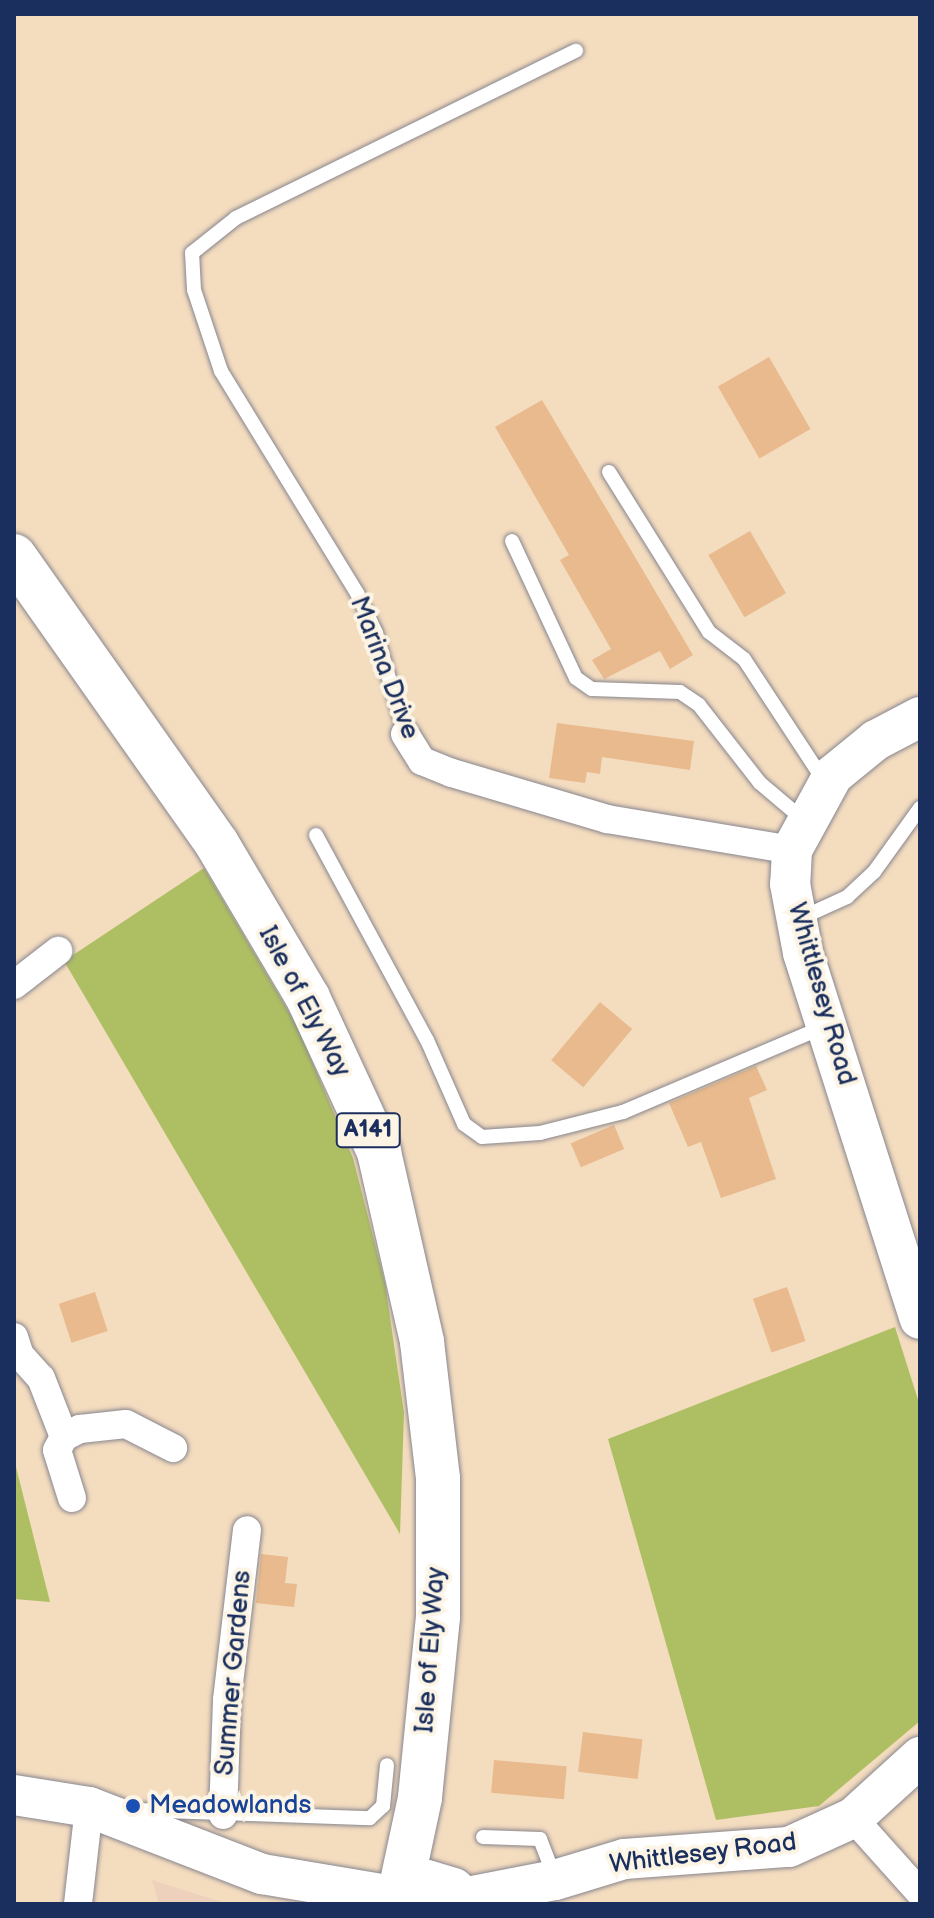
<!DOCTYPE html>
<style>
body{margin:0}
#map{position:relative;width:934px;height:1918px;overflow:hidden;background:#f4dcbf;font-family:"Balsamiq Sans",sans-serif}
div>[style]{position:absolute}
.built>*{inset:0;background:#eed1bc}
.green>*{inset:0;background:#aebf63}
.building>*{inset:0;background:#e8ba8e;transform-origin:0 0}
.roads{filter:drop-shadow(0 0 2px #88868e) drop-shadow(0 0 2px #88868e)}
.lane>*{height:14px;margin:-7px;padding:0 7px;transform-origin:7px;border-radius:7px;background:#fff}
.street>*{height:28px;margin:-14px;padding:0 14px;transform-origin:14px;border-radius:14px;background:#fff}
.secondary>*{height:40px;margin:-20px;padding:0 20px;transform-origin:20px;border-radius:20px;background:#fff}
.highway>*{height:44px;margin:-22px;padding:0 22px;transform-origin:22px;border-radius:22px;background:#fff}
.dots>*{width:22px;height:22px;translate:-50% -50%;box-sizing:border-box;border:4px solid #fcf5e5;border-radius:50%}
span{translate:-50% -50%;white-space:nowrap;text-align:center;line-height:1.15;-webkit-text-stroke:8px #fcf5e5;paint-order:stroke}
.shield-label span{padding:2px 6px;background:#fcf5e5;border:2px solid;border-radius:6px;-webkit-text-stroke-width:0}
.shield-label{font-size:24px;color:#1b2f5e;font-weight:700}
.street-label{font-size:26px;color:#1b2f5e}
.transit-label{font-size:26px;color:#164399}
.left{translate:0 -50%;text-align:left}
.frame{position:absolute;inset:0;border:16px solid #1b2f5e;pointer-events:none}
</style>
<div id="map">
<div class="built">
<div style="clip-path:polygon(152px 1880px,228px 1904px,159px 1904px)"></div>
</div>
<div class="green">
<div style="clip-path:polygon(204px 868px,296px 1024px,353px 1158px,385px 1283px,404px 1413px,400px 1534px,64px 961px)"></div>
<div style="clip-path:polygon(895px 1327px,920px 1406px,920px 1721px,819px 1806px,716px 1820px,608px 1439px)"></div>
<div style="clip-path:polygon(14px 1459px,50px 1602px,14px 1599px)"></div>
</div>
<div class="building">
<div style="left:769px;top:357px;width:83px;height:59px;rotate:60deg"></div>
<div style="clip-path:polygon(542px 400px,693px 655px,670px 669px,660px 651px,604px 679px,592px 660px,611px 649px,560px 560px,569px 555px,495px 427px)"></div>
<div style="left:750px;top:531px;width:72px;height:48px;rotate:60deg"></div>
<div style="clip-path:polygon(557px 723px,694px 741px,690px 770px,602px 757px,600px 774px,587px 772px,585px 783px,549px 778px)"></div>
<div style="left:600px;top:1002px;width:42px;height:76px;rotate:40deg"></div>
<div style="clip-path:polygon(756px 1066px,767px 1090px,749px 1098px,776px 1179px,721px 1198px,701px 1142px,688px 1147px,669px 1103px)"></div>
<div style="left:614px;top:1125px;width:26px;height:47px;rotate:67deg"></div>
<div style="left:787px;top:1287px;width:57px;height:36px;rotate:71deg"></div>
<div style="left:95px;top:1292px;width:41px;height:38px;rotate:72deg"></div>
<div style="clip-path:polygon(261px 1554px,288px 1557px,285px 1583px,297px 1584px,294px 1607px,256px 1603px)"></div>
<div style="left:583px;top:1732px;width:60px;height:40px;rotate:7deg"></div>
<div style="left:494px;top:1760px;width:73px;height:33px;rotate:5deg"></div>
</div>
<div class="roads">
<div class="lane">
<div style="left:609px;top:472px;width:189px;rotate:58deg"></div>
<div style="left:709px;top:632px;width:44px;rotate:37.6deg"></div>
<div style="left:744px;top:659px;width:146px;rotate:56.7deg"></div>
<div style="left:512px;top:541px;width:151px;rotate:65deg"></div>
<div style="left:576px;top:678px;width:19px;rotate:35deg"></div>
<div style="left:592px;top:689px;width:88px;rotate:2deg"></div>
<div style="left:680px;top:692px;width:23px;rotate:34deg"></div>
<div style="left:699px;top:705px;width:99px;rotate:52deg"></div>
<div style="left:760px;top:783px;width:59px;rotate:40.2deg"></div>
<div style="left:405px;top:734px;width:105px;rotate:-106deg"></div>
<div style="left:376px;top:633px;width:44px;rotate:-115.4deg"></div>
<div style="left:357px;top:593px;width:260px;rotate:-121.5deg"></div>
<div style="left:221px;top:371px;width:85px;rotate:-108.4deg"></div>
<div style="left:194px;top:290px;width:37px;rotate:-93deg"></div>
<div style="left:192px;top:253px;width:56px;rotate:-38.5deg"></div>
<div style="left:236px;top:218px;width:379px;rotate:-26.2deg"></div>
<div style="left:316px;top:835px;width:233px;rotate:61.6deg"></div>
<div style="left:427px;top:1040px;width:92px;rotate:66.2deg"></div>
<div style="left:464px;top:1124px;width:22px;rotate:36deg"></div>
<div style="left:482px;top:1137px;width:58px;rotate:-3.9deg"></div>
<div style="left:540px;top:1133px;width:86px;rotate:-14.2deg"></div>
<div style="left:623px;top:1112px;width:217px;rotate:-23deg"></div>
<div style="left:801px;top:918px;width:51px;rotate:-24.5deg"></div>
<div style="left:847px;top:897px;width:37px;rotate:-43deg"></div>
<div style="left:874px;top:872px;width:79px;rotate:-54.3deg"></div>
<div style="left:137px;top:1810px;width:233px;rotate:2deg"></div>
<div style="left:370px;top:1818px;width:18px;rotate:-43deg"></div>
<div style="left:383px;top:1806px;width:41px;rotate:-84.4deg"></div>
<div style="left:483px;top:1837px;width:57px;rotate:2deg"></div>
<div style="left:540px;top:1839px;width:40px;rotate:69deg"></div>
</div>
<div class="street">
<div style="left:405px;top:734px;width:32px;rotate:58deg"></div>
<div style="left:422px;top:761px;width:32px;rotate:22deg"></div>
<div style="left:452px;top:773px;width:162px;rotate:16.5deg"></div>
<div style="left:607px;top:819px;width:188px;rotate:9.5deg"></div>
<div style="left:14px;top:985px;width:56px;rotate:-37.7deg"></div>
<div style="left:14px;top:1337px;width:19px;rotate:72deg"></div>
<div style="left:20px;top:1355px;width:31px;rotate:48deg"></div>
<div style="left:41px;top:1378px;width:63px;rotate:68.7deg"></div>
<div style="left:72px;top:1498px;width:50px;rotate:-107.4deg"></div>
<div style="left:57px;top:1450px;width:15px;rotate:-62deg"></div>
<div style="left:64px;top:1437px;width:18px;rotate:-27deg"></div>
<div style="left:80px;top:1429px;width:46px;rotate:-6.2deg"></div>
<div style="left:126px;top:1424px;width:53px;rotate:27.1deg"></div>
<div style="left:223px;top:1815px;width:115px;rotate:-88deg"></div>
<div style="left:227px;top:1700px;width:171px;rotate:-83.3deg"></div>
<div style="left:853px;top:1818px;width:101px;rotate:48.2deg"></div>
<div style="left:78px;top:1904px;width:98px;rotate:-83.5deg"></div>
</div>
<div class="secondary">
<div style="left:920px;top:717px;width:50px;rotate:152.4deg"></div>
<div style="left:876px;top:740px;width:55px;rotate:140.9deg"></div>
<div style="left:833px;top:775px;width:85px;rotate:118.7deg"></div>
<div style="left:792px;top:850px;width:34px;rotate:93deg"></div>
<div style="left:790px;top:884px;width:70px;rotate:79.3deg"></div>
<div style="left:803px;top:953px;width:384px;rotate:72.3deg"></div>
<div style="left:14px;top:1795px;width:76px;rotate:9.1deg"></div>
<div style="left:89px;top:1807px;width:186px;rotate:21.2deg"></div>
<div style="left:262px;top:1874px;width:127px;rotate:9.5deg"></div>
<div style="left:463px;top:1898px;width:94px;rotate:-11.1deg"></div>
<div style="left:555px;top:1880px;width:72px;rotate:-16.9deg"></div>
<div style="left:624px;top:1859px;width:165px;rotate:-4.2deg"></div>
<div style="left:789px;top:1847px;width:70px;rotate:-24.4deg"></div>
<div style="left:853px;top:1818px;width:91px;rotate:-42.3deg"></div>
</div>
<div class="highway">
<div style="left:14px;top:556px;width:352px;rotate:54.8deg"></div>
<div style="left:217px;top:844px;width:179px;rotate:59.4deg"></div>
<div style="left:308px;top:998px;width:170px;rotate:65.2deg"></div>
<div style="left:379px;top:1152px;width:195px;rotate:77.2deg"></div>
<div style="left:422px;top:1342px;width:138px;rotate:83.3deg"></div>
<div style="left:438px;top:1479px;width:138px;rotate:90deg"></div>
<div style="left:438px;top:1617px;width:182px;rotate:95.7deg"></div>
<div style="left:420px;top:1798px;width:91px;rotate:102.1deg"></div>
<div style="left:380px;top:1904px;width:27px;rotate:-39deg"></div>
<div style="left:401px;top:1887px;width:26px;rotate:-11deg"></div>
<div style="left:427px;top:1882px;width:27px;rotate:17deg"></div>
<div style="left:453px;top:1890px;width:20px;rotate:45deg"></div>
</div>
</div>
<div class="dots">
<div style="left:133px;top:1806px;background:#1a4fb4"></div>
</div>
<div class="shield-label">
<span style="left:368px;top:1130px">A141</span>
</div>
<div class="street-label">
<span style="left:384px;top:668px;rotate:69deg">Marina Drive</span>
<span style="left:821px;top:994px;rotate:74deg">Whittlesey Road</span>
<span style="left:304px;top:1002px;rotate:62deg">Isle of Ely Way</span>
<span style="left:431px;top:1650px;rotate:-86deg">Isle of Ely Way</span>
<span style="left:234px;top:1673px;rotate:-85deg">Summer Gardens</span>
<span style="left:703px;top:1854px;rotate:-7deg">Whittlesey Road</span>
</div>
<div class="transit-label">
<span class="left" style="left:149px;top:1806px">Meadowlands</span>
</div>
<div class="frame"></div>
</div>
